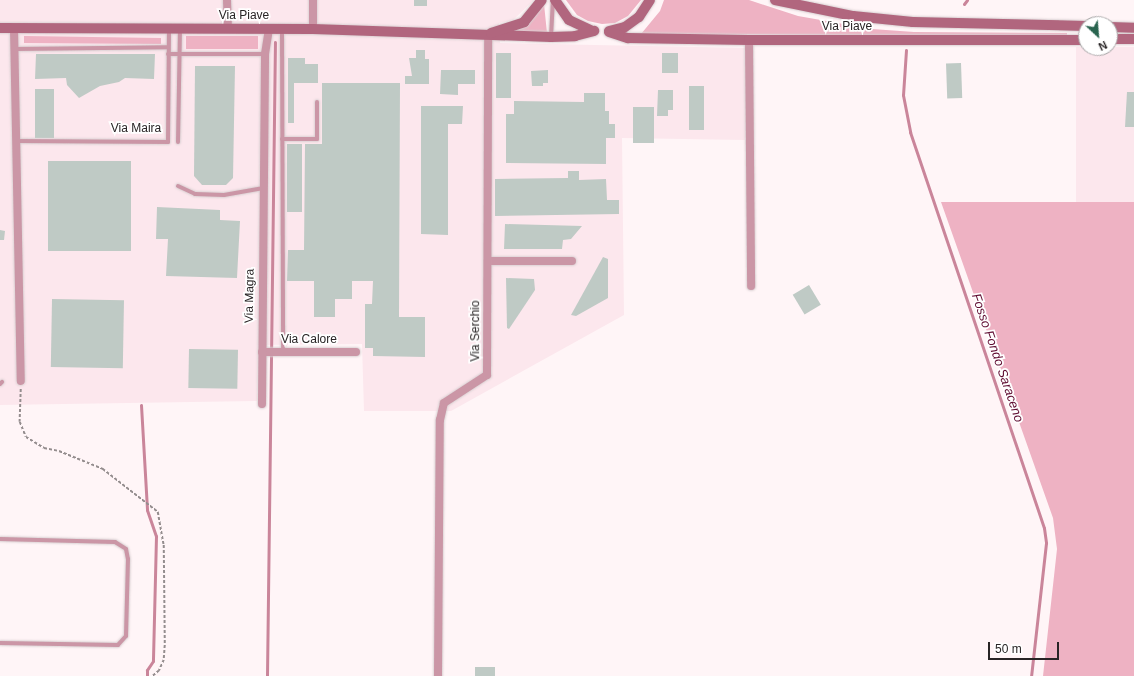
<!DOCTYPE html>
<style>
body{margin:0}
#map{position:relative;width:1134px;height:676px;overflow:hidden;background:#fff5f7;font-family:Arial,sans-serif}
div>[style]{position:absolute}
.built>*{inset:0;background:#fce7ed;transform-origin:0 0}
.green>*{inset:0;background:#eeb2c3;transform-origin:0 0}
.stream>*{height:3px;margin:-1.5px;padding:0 1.5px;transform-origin:1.5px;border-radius:1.5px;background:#ca859a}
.building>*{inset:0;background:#bfcac5;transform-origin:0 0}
.path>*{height:1.5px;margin-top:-0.75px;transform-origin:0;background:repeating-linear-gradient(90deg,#948d8e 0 3px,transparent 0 5px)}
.roads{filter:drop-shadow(0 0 1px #d8cfd1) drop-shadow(0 0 1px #d8cfd1)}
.service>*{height:4px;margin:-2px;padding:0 2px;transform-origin:2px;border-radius:2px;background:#cb96a6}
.minor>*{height:8px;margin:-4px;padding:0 4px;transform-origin:4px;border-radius:4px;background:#cb96a6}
.secondary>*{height:10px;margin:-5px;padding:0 5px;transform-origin:5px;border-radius:5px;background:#b1667e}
span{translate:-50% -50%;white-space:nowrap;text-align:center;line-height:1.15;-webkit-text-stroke:3.5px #fff;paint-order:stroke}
.street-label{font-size:12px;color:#282425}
.water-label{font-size:13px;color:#5f0c31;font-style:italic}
.north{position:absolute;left:1078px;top:16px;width:40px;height:40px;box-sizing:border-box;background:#fff;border:1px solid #a9a7a8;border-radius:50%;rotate:154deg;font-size:11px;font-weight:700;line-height:16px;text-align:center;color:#282425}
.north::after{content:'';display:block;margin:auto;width:14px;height:18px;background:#29644f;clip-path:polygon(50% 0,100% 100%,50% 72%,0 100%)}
.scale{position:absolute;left:988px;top:642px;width:71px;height:18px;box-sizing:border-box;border:2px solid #282425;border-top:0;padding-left:5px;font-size:12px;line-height:14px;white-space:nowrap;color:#282425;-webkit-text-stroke:3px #fff;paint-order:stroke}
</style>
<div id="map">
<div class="built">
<div style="clip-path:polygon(0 0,534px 0,513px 20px,499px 23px,500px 43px,745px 48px,745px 140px,622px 138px,624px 315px,451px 411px,364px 411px,362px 344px,258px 345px,257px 401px,0 405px)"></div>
<div style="left:1134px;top:47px;width:155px;height:58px;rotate:90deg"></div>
</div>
<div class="green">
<div style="clip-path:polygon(566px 0,641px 0,628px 16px,615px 23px,602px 24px,588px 21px,577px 15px)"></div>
<div style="clip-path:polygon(664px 0,749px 0,798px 16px,872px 29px,914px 32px,1067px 33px,1067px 36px,641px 34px,660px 11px)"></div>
<div style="clip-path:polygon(544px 4px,547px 33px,509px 32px,530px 22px)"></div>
<div style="clip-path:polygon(24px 36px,161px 38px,161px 44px,24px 43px)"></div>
<div style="left:186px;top:36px;width:72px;height:13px"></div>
<div style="clip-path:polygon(941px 202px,1134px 202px,1134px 676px,1043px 676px,1057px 549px,1053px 518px)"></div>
</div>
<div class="stream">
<div style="left:964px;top:4px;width:5px;rotate:-53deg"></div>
<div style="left:906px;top:50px;width:45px;rotate:93.8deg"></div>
<div style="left:903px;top:95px;width:38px;rotate:79deg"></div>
<div style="left:910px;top:132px;width:418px;rotate:71.3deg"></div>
<div style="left:1044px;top:528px;width:15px;rotate:82deg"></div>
<div style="left:1046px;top:543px;width:134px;rotate:96.4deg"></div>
<div style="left:141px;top:405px;width:105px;rotate:86.7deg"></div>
<div style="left:147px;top:510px;width:28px;rotate:71deg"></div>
<div style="left:156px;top:536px;width:125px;rotate:91.4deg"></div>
<div style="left:153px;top:661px;width:11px;rotate:124deg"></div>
<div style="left:147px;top:670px;width:6px;rotate:90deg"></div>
<div style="left:267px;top:676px;width:634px;rotate:-89.28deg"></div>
</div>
<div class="building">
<div style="left:414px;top:0;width:13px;height:6px"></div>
<div style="clip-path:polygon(416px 50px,425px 50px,425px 59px,429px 59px,429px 84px,405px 84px,405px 76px,412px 76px,409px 58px,416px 58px)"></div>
<div style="left:496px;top:53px;width:15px;height:45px"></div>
<div style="left:662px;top:53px;width:16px;height:20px"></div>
<div style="clip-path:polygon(36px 54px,155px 54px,154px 79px,125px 78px,119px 82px,100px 86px,79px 98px,67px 85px,66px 78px,35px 79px)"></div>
<div style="clip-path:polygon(288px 58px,305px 58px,305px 64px,318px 64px,318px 83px,294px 83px,294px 123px,288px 123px)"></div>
<div style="left:961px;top:63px;width:35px;height:15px;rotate:88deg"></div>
<div style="clip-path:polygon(195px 66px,235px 66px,233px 178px,226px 185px,202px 185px,194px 176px)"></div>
<div style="clip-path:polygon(441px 70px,475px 70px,475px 84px,458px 84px,458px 95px,440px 94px)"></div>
<div style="clip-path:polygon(548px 70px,548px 83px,543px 83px,543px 86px,532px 86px,531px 71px)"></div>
<div style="clip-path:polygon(322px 83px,400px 83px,399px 317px,425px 317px,425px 357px,373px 356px,373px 348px,365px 348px,365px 304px,372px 304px,373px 281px,352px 281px,352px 299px,335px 299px,335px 317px,314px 317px,314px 281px,287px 281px,288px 250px,304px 250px,305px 144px,322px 144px)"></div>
<div style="left:704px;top:86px;width:44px;height:15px;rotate:90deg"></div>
<div style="left:35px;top:89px;width:19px;height:49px"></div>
<div style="clip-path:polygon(658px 90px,673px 90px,673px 110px,668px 110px,668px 116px,657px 116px)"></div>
<div style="clip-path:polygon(1127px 92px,1134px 92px,1134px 127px,1125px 127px)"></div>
<div style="clip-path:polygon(584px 93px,605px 93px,605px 111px,609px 111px,609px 124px,615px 124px,615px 138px,606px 138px,606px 164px,506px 163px,506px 114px,514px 114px,514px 101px,584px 102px)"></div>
<div style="clip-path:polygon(421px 106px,463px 106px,462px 124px,448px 124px,448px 235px,421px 234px)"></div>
<div style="left:633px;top:107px;width:21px;height:36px"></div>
<div style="left:287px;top:144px;width:15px;height:68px"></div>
<div style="left:48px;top:161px;width:83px;height:90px"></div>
<div style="clip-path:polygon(568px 171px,579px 171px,579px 180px,606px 179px,607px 200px,619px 200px,619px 214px,495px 216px,495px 179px,568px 178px)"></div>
<div style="clip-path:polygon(157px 207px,220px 210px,220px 220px,240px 221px,237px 278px,166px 276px,168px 239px,156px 239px)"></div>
<div style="clip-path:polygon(505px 224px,582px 226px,571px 239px,563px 240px,562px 249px,504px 249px)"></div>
<div style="clip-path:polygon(0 230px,5px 231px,4px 240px,0 240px)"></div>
<div style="clip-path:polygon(603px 257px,608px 259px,608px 298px,576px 316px,571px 315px)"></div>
<div style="clip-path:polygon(506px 278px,534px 279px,535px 290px,509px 329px,507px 328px)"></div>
<div style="left:809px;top:285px;width:23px;height:19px;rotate:59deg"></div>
<div style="left:52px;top:299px;width:72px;height:68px;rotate:1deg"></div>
<div style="left:189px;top:349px;width:49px;height:39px;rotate:1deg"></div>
<div style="left:495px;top:667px;width:9px;height:20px;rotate:90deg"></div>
</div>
<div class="path">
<div style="left:21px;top:389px;width:33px;rotate:92deg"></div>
<div style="left:20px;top:422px;width:16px;rotate:68deg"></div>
<div style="left:26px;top:437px;width:21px;rotate:31deg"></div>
<div style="left:44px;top:448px;width:15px;rotate:11deg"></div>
<div style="left:59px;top:451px;width:48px;rotate:22.2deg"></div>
<div style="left:103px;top:469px;width:70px;rotate:38deg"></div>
<div style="left:158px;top:512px;width:34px;rotate:80deg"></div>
<div style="left:164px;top:545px;width:100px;rotate:89.4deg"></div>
<div style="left:165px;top:645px;width:15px;rotate:94deg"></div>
<div style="left:164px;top:660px;width:12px;rotate:114deg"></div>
<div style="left:159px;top:671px;width:8px;rotate:140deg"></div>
</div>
<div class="roads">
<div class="service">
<div style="left:282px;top:29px;width:323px;rotate:89.8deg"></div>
<div style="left:551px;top:37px;width:37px;rotate:-87deg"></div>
<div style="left:15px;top:49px;width:153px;rotate:-0.7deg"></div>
<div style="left:168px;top:54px;width:97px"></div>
<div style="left:282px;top:139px;width:35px"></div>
<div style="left:317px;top:139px;width:37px;rotate:-90deg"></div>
<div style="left:17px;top:141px;width:151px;rotate:0.4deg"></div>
<div style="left:168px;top:142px;width:113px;rotate:-89.5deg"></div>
<div style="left:178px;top:142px;width:113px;rotate:-89deg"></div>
<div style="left:178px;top:186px;width:19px;rotate:25deg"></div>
<div style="left:195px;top:194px;width:29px;rotate:2deg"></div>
<div style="left:224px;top:195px;width:40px;rotate:-10deg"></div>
<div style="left:0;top:384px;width:3px;rotate:-45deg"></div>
<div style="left:0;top:539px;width:115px;rotate:1.5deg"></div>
<div style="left:115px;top:542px;width:13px;rotate:32deg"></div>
<div style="left:126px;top:549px;width:10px;rotate:79deg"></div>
<div style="left:128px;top:559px;width:77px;rotate:91.5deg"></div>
<div style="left:126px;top:636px;width:12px;rotate:132deg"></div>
<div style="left:118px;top:645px;width:118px;rotate:-179deg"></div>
</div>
<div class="minor">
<div style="left:227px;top:0;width:29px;rotate:88deg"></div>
<div style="left:14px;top:28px;width:353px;rotate:88.9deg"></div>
<div style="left:313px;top:29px;width:29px;rotate:-90deg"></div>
<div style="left:749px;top:40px;width:246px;rotate:89.5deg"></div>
<div style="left:488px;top:261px;width:84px"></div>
<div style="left:262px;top:352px;width:94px"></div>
<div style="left:262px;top:404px;width:350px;rotate:-89.5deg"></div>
<div style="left:265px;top:54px;width:25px;rotate:-81deg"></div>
<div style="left:438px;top:676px;width:256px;rotate:-89.6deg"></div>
<div style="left:440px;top:420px;width:17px;rotate:-77deg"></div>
<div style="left:444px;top:403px;width:51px;rotate:-33.1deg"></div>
<div style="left:487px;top:375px;width:341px;rotate:-89.8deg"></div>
</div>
<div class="secondary">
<div style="left:555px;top:0;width:24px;rotate:55deg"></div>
<div style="left:569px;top:20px;width:26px;rotate:25deg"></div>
<div style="left:775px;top:0;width:80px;rotate:11.6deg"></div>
<div style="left:853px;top:16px;width:60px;rotate:5.7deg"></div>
<div style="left:913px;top:22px;width:173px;rotate:1.3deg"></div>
<div style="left:1110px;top:27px;width:24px;rotate:2deg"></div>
<div style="left:0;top:28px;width:313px;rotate:0.2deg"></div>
<div style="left:313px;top:29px;width:238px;rotate:1.9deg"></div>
<div style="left:551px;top:37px;width:24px;rotate:-2deg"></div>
<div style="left:575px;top:36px;width:20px;rotate:-15deg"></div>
<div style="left:609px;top:31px;width:16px;rotate:-14deg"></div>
<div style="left:625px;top:27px;width:17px;rotate:-36deg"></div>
<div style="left:639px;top:17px;width:20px;rotate:-57deg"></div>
<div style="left:609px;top:32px;width:20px;rotate:18deg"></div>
<div style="left:628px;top:38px;width:121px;rotate:0.9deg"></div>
<div style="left:749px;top:40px;width:337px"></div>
<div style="left:491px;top:33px;width:35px;rotate:-18deg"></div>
<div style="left:524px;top:22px;width:28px;rotate:-51deg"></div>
<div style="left:1110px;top:39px;width:24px"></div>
</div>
</div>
<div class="street-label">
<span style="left:244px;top:16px">Via Piave</span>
<span style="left:847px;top:27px">Via Piave</span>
<span style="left:136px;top:129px">Via Maira</span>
<span style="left:250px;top:296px;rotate:-89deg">Via Magra</span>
<span style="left:476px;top:331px;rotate:-90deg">Via Serchio</span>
<span style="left:309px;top:340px">Via Calore</span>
</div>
<div class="water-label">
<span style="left:997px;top:358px;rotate:71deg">Fosso Fondo Saraceno</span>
</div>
<div class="north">N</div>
<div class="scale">50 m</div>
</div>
